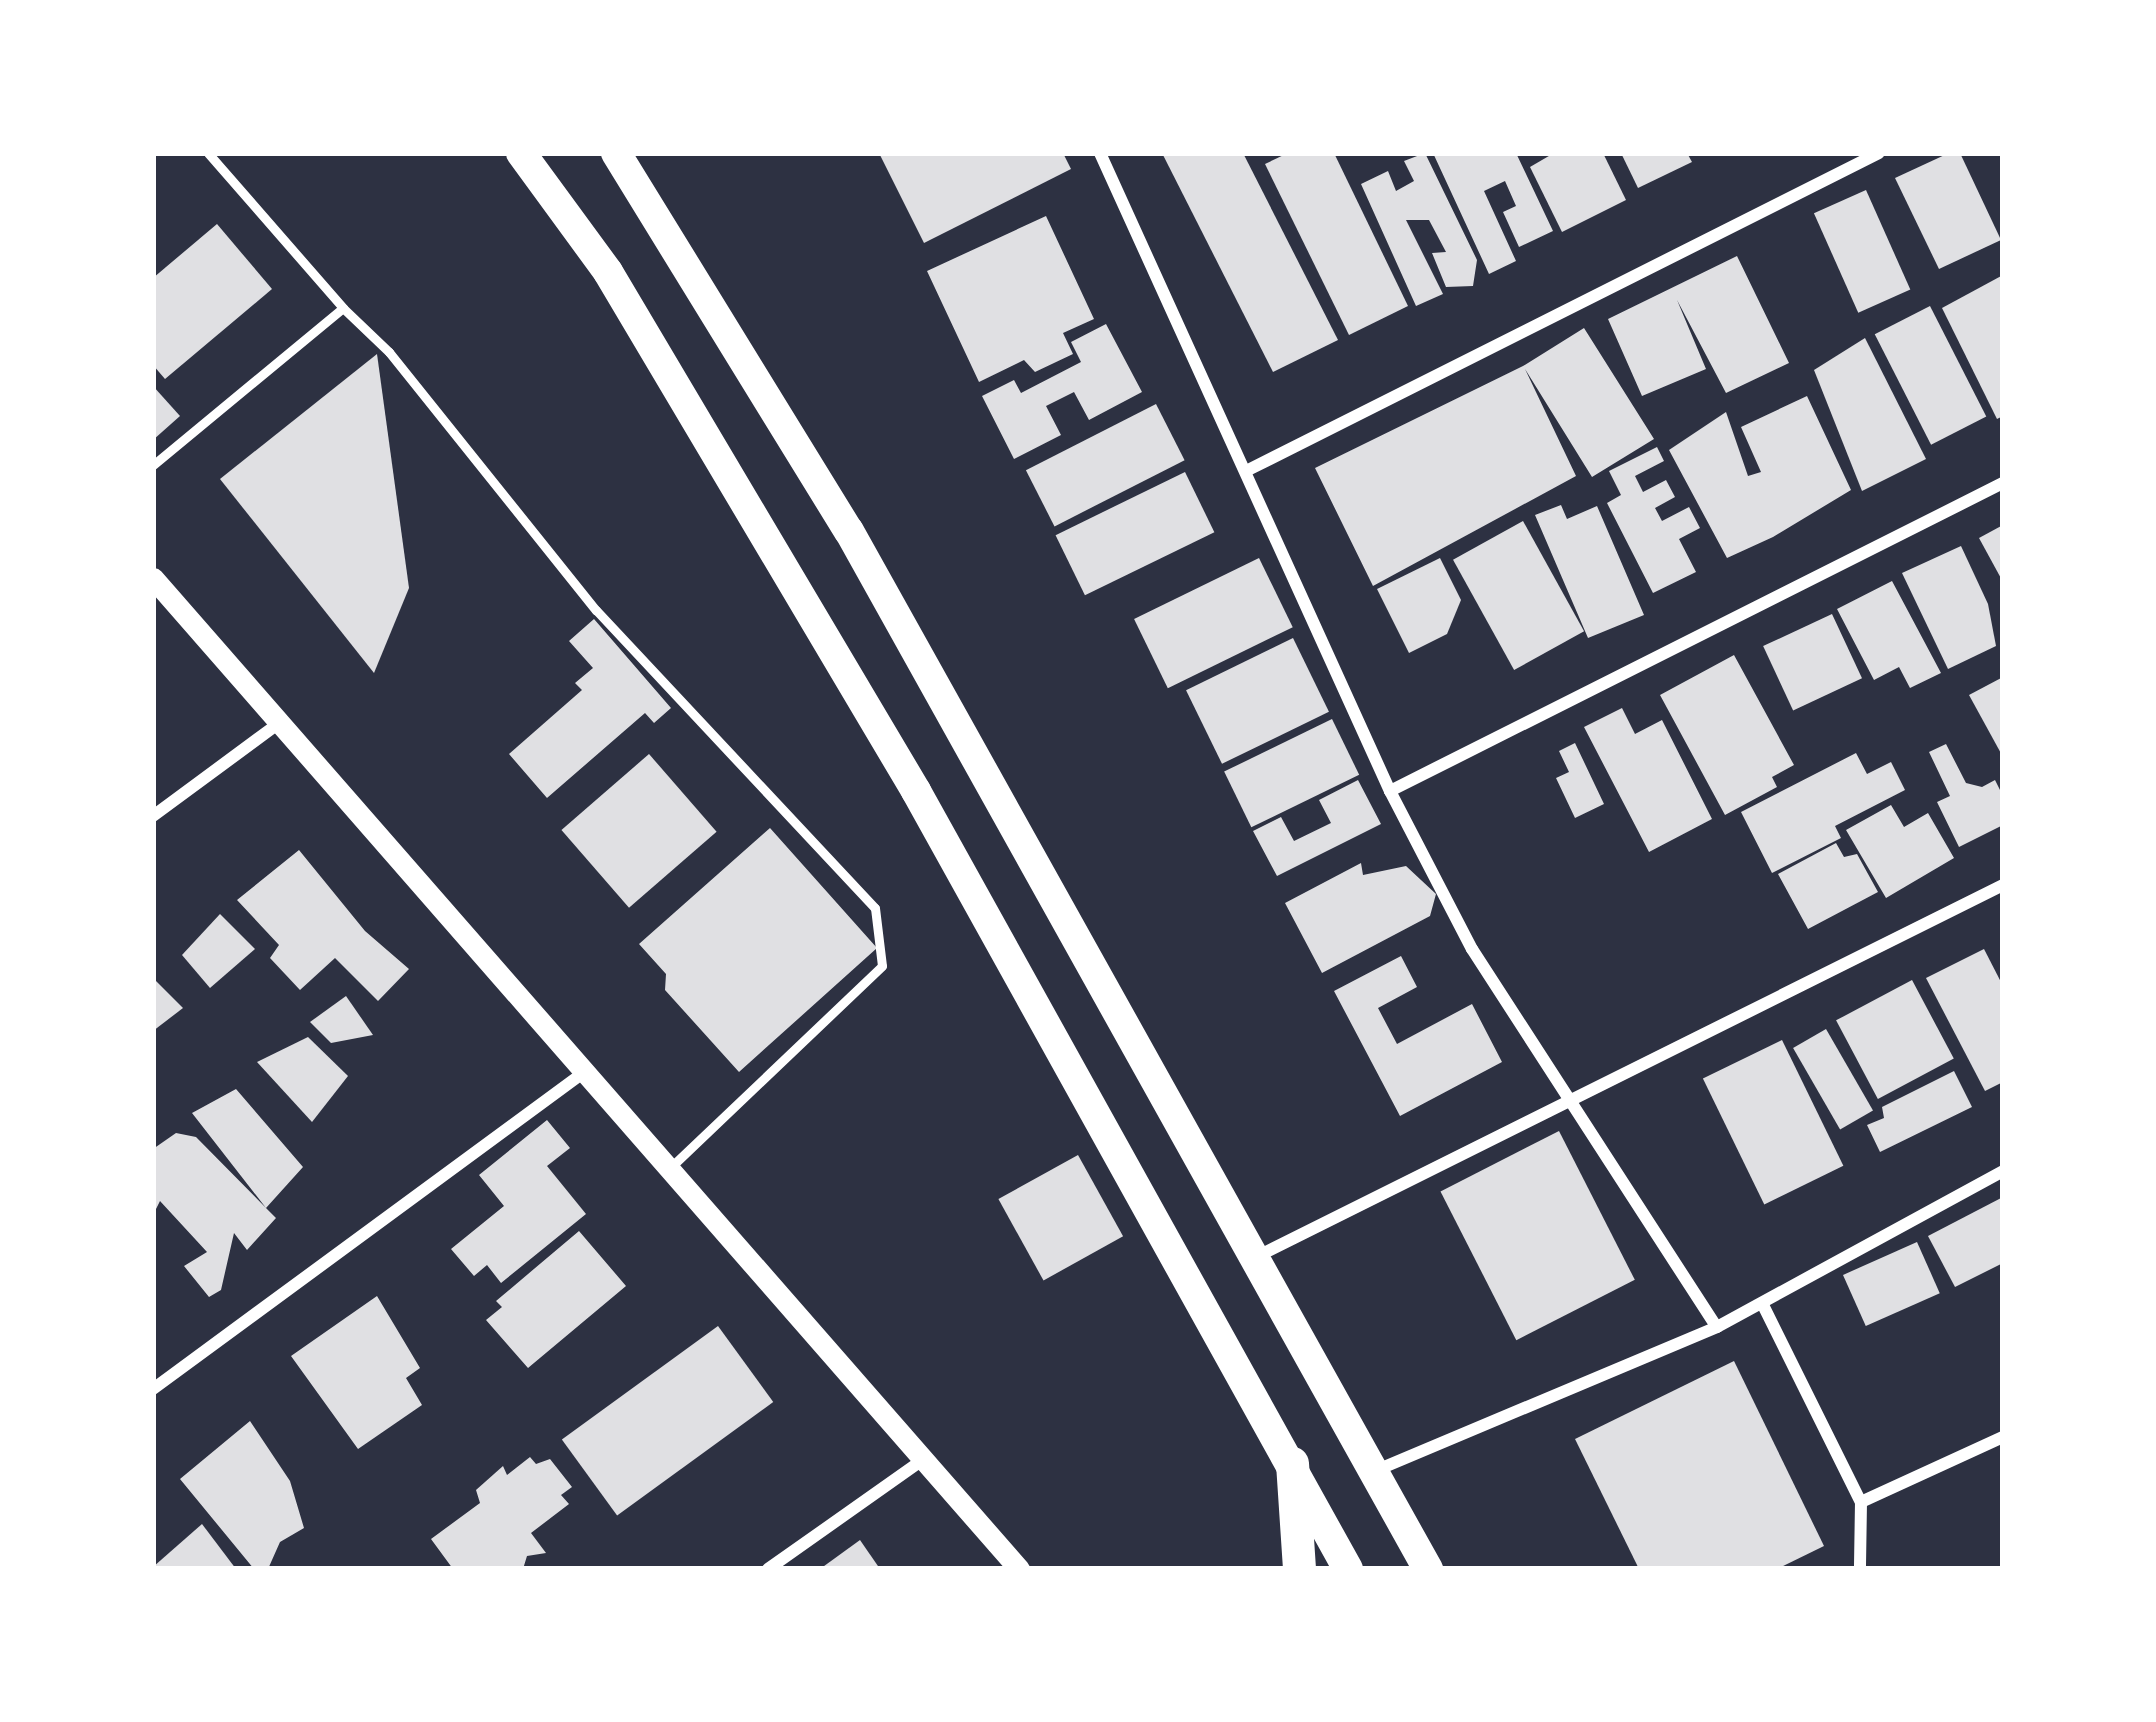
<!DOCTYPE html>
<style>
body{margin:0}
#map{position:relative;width:2156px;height:1722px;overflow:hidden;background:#2d3142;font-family:Georgia,serif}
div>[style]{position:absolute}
.building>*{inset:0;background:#e0e0e3;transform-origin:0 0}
.service>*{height:9px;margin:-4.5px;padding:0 4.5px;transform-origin:4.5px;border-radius:4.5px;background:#fff}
.minor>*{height:12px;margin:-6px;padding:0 6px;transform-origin:6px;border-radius:6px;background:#fff}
.tertiary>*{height:21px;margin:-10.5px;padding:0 10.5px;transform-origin:10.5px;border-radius:10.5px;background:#fff}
.primary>*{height:30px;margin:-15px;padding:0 15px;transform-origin:15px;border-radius:15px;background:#fff}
.trunk>*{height:33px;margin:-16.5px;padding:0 16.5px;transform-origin:16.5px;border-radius:16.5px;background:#fff}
span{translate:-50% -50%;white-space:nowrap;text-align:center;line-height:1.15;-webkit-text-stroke:9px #fff;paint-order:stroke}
.frame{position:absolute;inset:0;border:156px solid #fff;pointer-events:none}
</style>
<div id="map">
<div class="building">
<div style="clip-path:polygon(879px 153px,1063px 153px,1071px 169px,924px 243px)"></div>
<div style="clip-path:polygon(1162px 153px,1243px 153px,1338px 340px,1273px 372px)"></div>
<div style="clip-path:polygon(1288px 153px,1334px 153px,1408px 306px,1349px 335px,1265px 164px)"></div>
<div style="clip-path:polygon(1425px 153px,1477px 260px,1473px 286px,1446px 287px,1432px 253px,1446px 252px,1429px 220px,1406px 220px,1443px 294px,1416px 306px,1361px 184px,1388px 171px,1396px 191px,1414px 181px,1404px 161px)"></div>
<div style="clip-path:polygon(1433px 153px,1516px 153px,1553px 231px,1519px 247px,1503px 212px,1516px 206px,1505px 181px,1484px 191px,1516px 261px,1489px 274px)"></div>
<div style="clip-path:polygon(1554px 153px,1603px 153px,1626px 200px,1562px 232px,1530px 167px)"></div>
<div style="clip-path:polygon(1621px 153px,1687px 153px,1692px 162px,1638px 188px)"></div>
<div style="clip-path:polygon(1949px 153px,1960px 153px,2001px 240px,1939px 269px,1895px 178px)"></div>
<div style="left:1866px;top:190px;width:109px;height:57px;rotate:66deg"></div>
<div style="clip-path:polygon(1046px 216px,1094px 319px,1063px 333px,1073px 354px,1035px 372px,1024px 360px,979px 382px,927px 271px)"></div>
<div style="clip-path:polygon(217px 224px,272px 289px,165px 379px,153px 365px,153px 278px)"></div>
<div style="clip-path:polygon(1737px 256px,1789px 363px,1726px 393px,1677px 300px,1706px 369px,1642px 396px,1608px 319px)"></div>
<div style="clip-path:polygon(2003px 275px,2003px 416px,1997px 419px,1942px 308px)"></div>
<div style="left:1930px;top:306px;width:124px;height:62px;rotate:63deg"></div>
<div style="clip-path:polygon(1106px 324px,1142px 392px,1089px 420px,1074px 392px,1046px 406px,1061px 435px,1014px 459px,982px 396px,1014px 380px,1021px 393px,1081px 362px,1071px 342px)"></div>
<div style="clip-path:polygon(1584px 328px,1654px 439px,1592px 477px,1525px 369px,1576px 476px,1373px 586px,1315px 468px,1523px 366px)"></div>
<div style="clip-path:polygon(1865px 338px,1926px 459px,1862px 491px,1814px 370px)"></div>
<div style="clip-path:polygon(377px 354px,409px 588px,374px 673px,220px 479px)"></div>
<div style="clip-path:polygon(153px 386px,180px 416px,153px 440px)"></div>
<div style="clip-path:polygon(1807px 396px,1851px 490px,1773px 537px,1727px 558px,1669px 450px,1726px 412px,1748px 476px,1761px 472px,1741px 427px)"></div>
<div style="left:1156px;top:404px;width:63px;height:146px;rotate:63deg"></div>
<div style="clip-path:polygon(1657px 447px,1664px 461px,1635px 476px,1643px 492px,1666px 480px,1675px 497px,1655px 508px,1662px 521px,1689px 507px,1700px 528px,1679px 539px,1696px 572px,1653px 593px,1607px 503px,1621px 495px,1609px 471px)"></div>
<div style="left:1185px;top:472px;width:67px;height:144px;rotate:64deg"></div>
<div style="clip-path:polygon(1561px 505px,1567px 519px,1597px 506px,1644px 615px,1588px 638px,1535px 515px)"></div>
<div style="left:1523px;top:521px;width:126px;height:80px;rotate:61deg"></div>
<div style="clip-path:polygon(2003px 525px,2003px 582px,1979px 538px)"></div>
<div style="clip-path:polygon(1961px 546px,1988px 604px,1996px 646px,1948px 669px,1902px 573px)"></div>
<div style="left:1259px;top:558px;width:77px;height:139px;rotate:64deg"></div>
<div style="clip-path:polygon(1440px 558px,1461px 600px,1447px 634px,1409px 653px,1377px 589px)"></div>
<div style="clip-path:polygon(1892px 581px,1941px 673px,1910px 688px,1899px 667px,1874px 680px,1837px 609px)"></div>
<div style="left:1832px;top:614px;width:71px;height:76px;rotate:65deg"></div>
<div style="clip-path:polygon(594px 619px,671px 708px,654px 723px,645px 713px,547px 798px,509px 754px,582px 690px,575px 683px,593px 668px,569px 641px)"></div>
<div style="left:1293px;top:638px;width:82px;height:119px;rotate:64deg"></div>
<div style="clip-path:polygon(1734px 655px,1794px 765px,1772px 777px,1777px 787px,1725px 815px,1660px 695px)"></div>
<div style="clip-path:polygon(2003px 677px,2003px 757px,1969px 695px)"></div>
<div style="clip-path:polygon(1622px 708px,1635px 734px,1662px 720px,1712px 819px,1649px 852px,1584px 727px)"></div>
<div style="left:1332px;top:719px;width:62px;height:120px;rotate:64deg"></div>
<div style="clip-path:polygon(1575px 743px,1604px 804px,1575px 818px,1556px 778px,1569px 772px,1559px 751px)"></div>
<div style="clip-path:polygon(1946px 744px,1966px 783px,1982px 787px,1995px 780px,2003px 796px,2003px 825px,1959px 847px,1937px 802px,1950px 796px,1929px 752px)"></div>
<div style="clip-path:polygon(1856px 753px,1867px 774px,1891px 762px,1905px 790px,1835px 826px,1841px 838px,1772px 873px,1741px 812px)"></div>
<div style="left:649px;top:754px;width:103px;height:116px;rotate:49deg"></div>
<div style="clip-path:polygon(1358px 780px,1381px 824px,1277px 876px,1253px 831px,1281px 817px,1294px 841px,1331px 823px,1319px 800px)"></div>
<div style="clip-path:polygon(1891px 805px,1904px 827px,1928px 813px,1954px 858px,1886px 898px,1846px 830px)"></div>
<div style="clip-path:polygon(770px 828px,877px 948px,739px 1072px,665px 990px,666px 974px,639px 944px)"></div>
<div style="clip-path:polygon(1836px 843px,1844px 857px,1857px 854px,1878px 892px,1808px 929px,1778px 874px)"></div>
<div style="clip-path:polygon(299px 850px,365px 931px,409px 969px,378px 1001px,335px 958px,300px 990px,270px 958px,279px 945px,237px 900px)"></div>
<div style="clip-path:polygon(1361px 863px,1363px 875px,1406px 866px,1436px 894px,1430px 916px,1322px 973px,1285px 903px)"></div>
<div style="clip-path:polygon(220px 914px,255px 949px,210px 988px,182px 955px)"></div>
<div style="clip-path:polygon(1984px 949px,2003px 986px,2003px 1082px,1985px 1091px,1926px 978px)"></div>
<div style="clip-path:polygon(1401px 956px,1417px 987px,1378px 1008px,1397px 1044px,1472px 1004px,1502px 1062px,1400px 1116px,1334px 991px)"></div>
<div style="clip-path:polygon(153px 978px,183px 1008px,153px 1031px)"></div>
<div style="left:1912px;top:980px;width:89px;height:86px;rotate:62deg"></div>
<div style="clip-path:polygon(346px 996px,373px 1035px,331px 1043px,310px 1022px)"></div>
<div style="left:1826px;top:1029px;width:94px;height:38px;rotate:60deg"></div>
<div style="clip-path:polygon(308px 1037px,348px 1076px,312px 1122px,257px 1062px)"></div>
<div style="left:1782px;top:1040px;width:140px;height:88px;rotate:64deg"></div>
<div style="clip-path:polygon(1954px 1071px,1972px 1107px,1880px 1152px,1867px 1125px,1884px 1118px,1882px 1107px)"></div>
<div style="clip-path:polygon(236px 1089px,303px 1167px,266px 1208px,276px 1218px,247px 1250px,234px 1233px,221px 1290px,209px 1297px,184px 1266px,207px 1252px,160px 1201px,153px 1215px,153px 1149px,176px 1133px,196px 1137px,266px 1208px,192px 1113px)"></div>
<div style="clip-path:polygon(547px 1120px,570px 1148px,547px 1166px,586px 1214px,501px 1283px,487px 1265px,474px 1276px,451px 1249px,504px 1206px,479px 1175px)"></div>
<div style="left:1559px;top:1131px;width:167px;height:133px;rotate:63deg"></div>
<div style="left:1078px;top:1155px;width:93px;height:91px;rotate:61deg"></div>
<div style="clip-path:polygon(2003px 1197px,2003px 1263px,1955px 1287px,1928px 1236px)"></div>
<div style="clip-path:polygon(579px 1231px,626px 1286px,528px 1368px,486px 1320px,502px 1307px,496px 1301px)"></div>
<div style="left:1917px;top:1242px;width:56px;height:81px;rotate:66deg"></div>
<div style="clip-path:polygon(377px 1296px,420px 1368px,406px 1378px,422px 1405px,358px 1449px,291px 1356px)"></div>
<div style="left:718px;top:1326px;width:94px;height:193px;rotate:54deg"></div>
<div style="clip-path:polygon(1734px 1361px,1824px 1546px,1777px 1569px,1639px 1569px,1575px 1439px)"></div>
<div style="clip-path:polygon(250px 1421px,290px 1481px,304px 1528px,280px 1542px,268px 1569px,254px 1569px,180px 1479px)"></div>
<div style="clip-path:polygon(530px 1457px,536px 1464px,550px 1459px,572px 1487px,561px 1495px,569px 1504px,531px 1533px,546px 1553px,527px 1556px,523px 1569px,453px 1569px,431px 1539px,480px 1503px,476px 1490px,503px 1466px,507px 1475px)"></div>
<div style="clip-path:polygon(202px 1524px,236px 1569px,153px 1569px,153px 1567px)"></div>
<div style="clip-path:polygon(860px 1540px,880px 1569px,820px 1569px)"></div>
</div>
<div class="service">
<div style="left:208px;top:153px;width:206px;rotate:48.9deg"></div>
<div style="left:343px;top:308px;width:64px;rotate:43.7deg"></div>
<div style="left:389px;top:352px;width:331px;rotate:51.3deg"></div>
<div style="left:596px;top:610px;width:408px;rotate:46.9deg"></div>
<div style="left:875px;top:908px;width:58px;rotate:83.1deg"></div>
<div style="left:882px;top:966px;width:296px;rotate:136.4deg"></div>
<div style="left:153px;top:465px;width:246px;rotate:-39.6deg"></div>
</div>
<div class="minor">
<div style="left:1100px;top:153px;width:701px;rotate:65.56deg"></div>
<div style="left:1390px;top:791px;width:178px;rotate:62.6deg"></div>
<div style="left:1472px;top:949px;width:450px;rotate:57.1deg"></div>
<div style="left:1246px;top:471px;width:708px;rotate:-26.67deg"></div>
<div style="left:1390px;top:791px;width:686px;rotate:-26.68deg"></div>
<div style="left:153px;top:816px;width:155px;rotate:-36.4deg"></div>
<div style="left:1258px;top:1256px;width:832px;rotate:-26.47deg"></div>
<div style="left:1763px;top:1305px;width:220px;rotate:63.6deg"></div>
<div style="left:1861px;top:1502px;width:67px;rotate:90.9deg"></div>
<div style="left:153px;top:1389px;width:534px;rotate:-36.31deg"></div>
<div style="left:1377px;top:1470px;width:369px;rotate:-22.8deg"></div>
<div style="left:1717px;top:1327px;width:326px;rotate:-28.6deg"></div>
<div style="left:1861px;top:1502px;width:156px;rotate:-24.6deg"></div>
<div style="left:768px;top:1569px;width:187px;rotate:-35.2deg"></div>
</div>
<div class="tertiary">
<div style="left:153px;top:578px;width:1316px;rotate:48.85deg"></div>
</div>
<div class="primary">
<div style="left:521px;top:153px;width:147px;rotate:53.8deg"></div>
<div style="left:608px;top:272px;width:604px;rotate:59.31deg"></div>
<div style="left:916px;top:791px;width:890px;rotate:60.96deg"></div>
<div style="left:616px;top:153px;width:444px;rotate:58.4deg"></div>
<div style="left:849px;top:531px;width:1189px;rotate:60.85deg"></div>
</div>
<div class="trunk">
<div style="left:1292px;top:1463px;width:106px;rotate:86.2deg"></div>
</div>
<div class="frame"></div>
</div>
